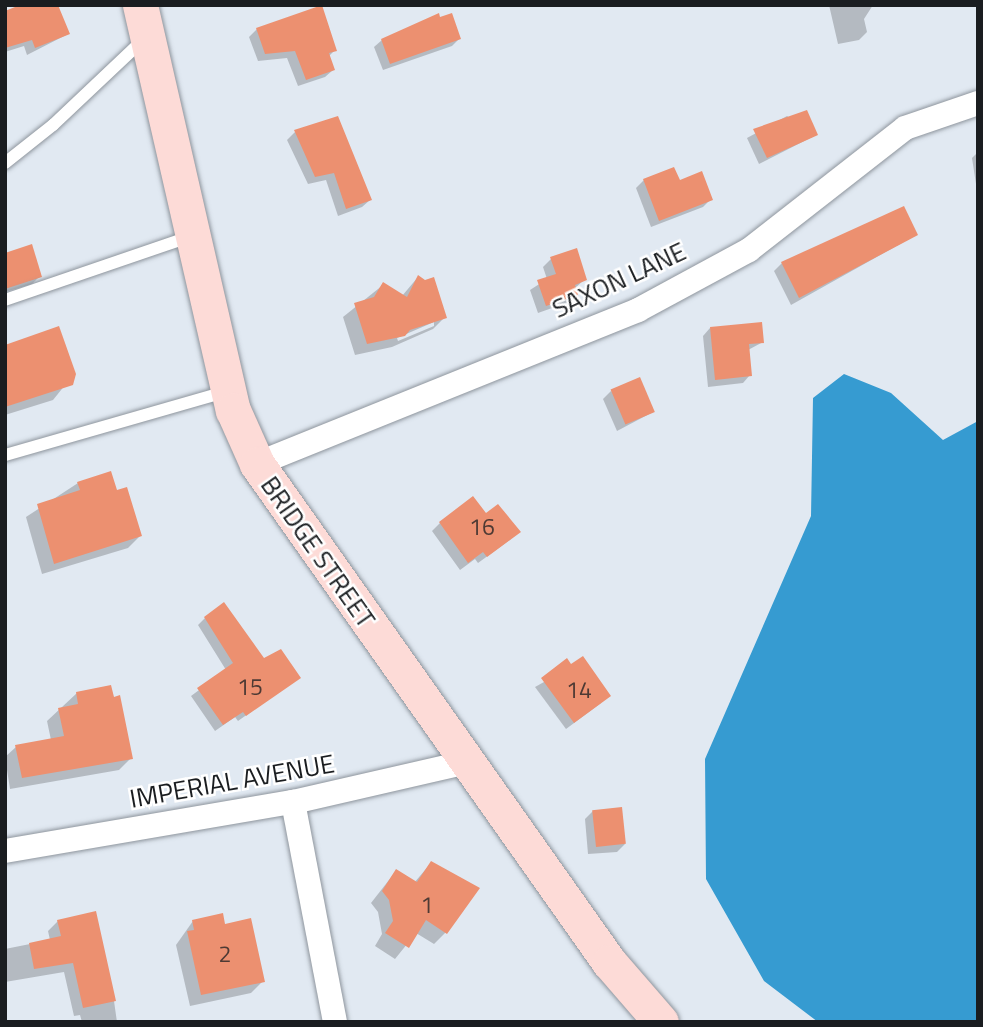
<!DOCTYPE html>
<style>
body{margin:0}
#map{position:relative;width:983px;height:1027px;overflow:hidden;background:#e1e9f2;font-family:"Titillium Web",sans-serif}
div>[style]{position:absolute}
.water>*{inset:0;background:#369bd1}
.shadow>*{inset:0;background:#0003}
.building>*{inset:0;background:#ec9070;transform-origin:0 0}
.roads{filter:drop-shadow(0 0 2px #8e959d) drop-shadow(0 0 2px #8e959d)}
.service>*{height:12px;margin:-6px;padding:0 6px;transform-origin:6px;border-radius:6px;background:#fff}
.minor>*{height:24px;margin:-12px;padding:0 12px;transform-origin:12px;border-radius:12px;background:#fff}
.secondary>*{height:35px;margin:-17.5px;padding:0 17.5px;transform-origin:17.5px;border-radius:17.5px;background:#fddbd7}
span{translate:-50% -50%;white-space:nowrap;text-align:center;line-height:1.15;-webkit-text-stroke:5px #fff;paint-order:stroke}
.number-label{font-size:23px;color:#4e3a34}
.number-label span{-webkit-text-stroke-width:0}
.street-label{font-size:26px;color:#1a1d20}
.frame{position:absolute;inset:0;border:7px solid #1a1d20;pointer-events:none}
</style>
<div id="map">
<div class="water">
<div style="clip-path:polygon(844px 374px,891px 393px,943px 440px,978px 421px,978px 1022px,818px 1022px,764px 981px,706px 879px,705px 759px,811px 516px,813px 398px)"></div>
</div>
<div class="shadow">
<div style="clip-path:polygon(829px 5px,873px 5px,864px 19px,867px 32px,859px 40px,838px 44px)"></div>
<div style="clip-path:polygon(5px 12px,68px 34px,27px 55px,24px 46px,5px 52px)"></div>
<div style="clip-path:polygon(439px 19px,459px 39px,452px 46px,383px 70px,374px 47px,382px 40px)"></div>
<div style="clip-path:polygon(257px 29px,335px 50px,328px 57px,333px 70px,325px 77px,298px 86px,287px 58px,258px 61px,249px 37px)"></div>
<div style="clip-path:polygon(787px 116px,816px 135px,759px 164px,747px 138px)"></div>
<div style="clip-path:polygon(295px 132px,370px 200px,362px 207px,338px 216px,326px 180px,308px 184px,287px 140px)"></div>
<div style="clip-path:polygon(978px 152px,978px 184px,976px 184px,972px 158px)"></div>
<div style="clip-path:polygon(644px 180px,679px 182px,711px 199px,703px 207px,651px 227px,636px 188px)"></div>
<div style="clip-path:polygon(916px 235px,791px 305px,774px 271px,782px 263px)"></div>
<div style="clip-path:polygon(5px 256px,40px 276px,32px 284px,5px 292px)"></div>
<div style="clip-path:polygon(551px 259px,585px 279px,574px 289px,576px 295px,569px 302px,538px 313px,530px 290px,547px 279px,543px 267px)"></div>
<div style="clip-path:polygon(evenodd,418px 277px,445px 317px,433px 329px,392px 347px,355px 355px,343px 317px,383px 285px,402px 296px,418px 277px,434px 322px,434px 326px,398px 341px,397px 338px,434px 322px)"></div>
<div style="clip-path:polygon(710px 328px,763px 342px,748px 350px,750px 375px,743px 383px,708px 387px,703px 336px)"></div>
<div style="clip-path:polygon(5px 347px,74px 374px,53px 400px,5px 415px)"></div>
<div style="clip-path:polygon(611px 391px,653px 412px,617px 431px,603px 399px)"></div>
<div style="clip-path:polygon(78px 483px,116px 492px,140px 536px,128px 548px,42px 574px,26px 517px)"></div>
<div style="clip-path:polygon(486px 516px,511px 539px,478px 563px,475px 559px,460px 570px,432px 531px,440px 523px)"></div>
<div style="clip-path:polygon(205px 618px,263px 660px,299px 678px,238px 721px,235px 717px,215px 731px,191px 696px,226px 670px,198px 625px)"></div>
<div style="clip-path:polygon(571px 667px,601px 703px,566px 729px,535px 687px)"></div>
<div style="clip-path:polygon(77px 693px,131px 758px,119px 770px,10px 789px,5px 757px,16px 747px,51px 740px,47px 721px)"></div>
<div style="clip-path:polygon(593px 811px,625px 844px,617px 852px,588px 854px,585px 819px)"></div>
<div style="clip-path:polygon(431px 863px,446px 932px,434px 944px,416px 933px,395px 959px,375px 946px,382px 934px,378px 912px,371px 903px,396px 871px,414px 883px)"></div>
<div style="clip-path:polygon(58px 921px,114px 1001px,117px 1022px,82px 1022px,80px 1015px,74px 1016px,64px 972px,5px 982px,5px 949px,50px 940px,48px 931px)"></div>
<div style="clip-path:polygon(193px 921px,223px 926px,263px 981px,251px 993px,190px 1006px,176px 945px)"></div>
</div>
<div class="building">
<div style="clip-path:polygon(20px 5px,58px 5px,70px 34px,35px 48px,32px 40px,5px 48px,5px 11px)"></div>
<div style="clip-path:polygon(322px 5px,337px 51px,329px 53px,335px 70px,306px 80px,295px 51px,265px 54px,256px 28px)"></div>
<div style="clip-path:polygon(439px 13px,440px 17px,452px 13px,461px 39px,390px 64px,381px 39px)"></div>
<div style="clip-path:polygon(807px 110px,818px 135px,767px 158px,753px 129px)"></div>
<div style="clip-path:polygon(338px 116px,372px 200px,346px 209px,334px 173px,315px 177px,294px 130px)"></div>
<div style="clip-path:polygon(674px 167px,680px 180px,702px 171px,713px 200px,659px 221px,643px 179px)"></div>
<div style="clip-path:polygon(904px 206px,918px 235px,799px 298px,781px 262px)"></div>
<div style="clip-path:polygon(32px 244px,42px 277px,5px 289px,5px 253px)"></div>
<div style="clip-path:polygon(577px 248px,587px 280px,575px 285px,578px 295px,546px 306px,537px 280px,556px 274px,550px 257px)"></div>
<div style="clip-path:polygon(418px 275px,425px 280px,434px 277px,447px 318px,410px 330px,405px 336px,367px 344px,354px 303px,374px 297px,383px 282px,407px 297px)"></div>
<div style="clip-path:polygon(762px 322px,764px 343px,749px 344px,752px 376px,715px 380px,710px 327px)"></div>
<div style="clip-path:polygon(59px 326px,76px 374px,73px 385px,5px 407px,5px 345px)"></div>
<div style="left:640px;top:377px;width:38px;height:32px;rotate:67deg"></div>
<div style="clip-path:polygon(111px 471px,117px 490px,127px 487px,142px 536px,54px 564px,37px 504px,80px 490px,77px 482px)"></div>
<div style="clip-path:polygon(473px 496px,486px 513px,498px 504px,521px 532px,487px 557px,483px 552px,468px 563px,439px 522px)"></div>
<div style="clip-path:polygon(224px 602px,264px 658px,281px 649px,301px 678px,246px 716px,243px 712px,223px 725px,197px 688px,233px 663px,204px 617px)"></div>
<div style="clip-path:polygon(583px 656px,611px 696px,574px 723px,541px 678px,567px 658px,571px 664px)"></div>
<div style="clip-path:polygon(111px 685px,114px 697px,120px 695px,133px 759px,22px 778px,15px 745px,64px 736px,58px 708px,78px 704px,76px 692px)"></div>
<div style="left:622px;top:807px;width:37px;height:30px;rotate:84deg"></div>
<div style="clip-path:polygon(431px 861px,480px 888px,447px 934px,426px 920px,409px 948px,385px 933px,393px 921px,389px 900px,382px 891px,396px 869px,417px 882px)"></div>
<div style="clip-path:polygon(96px 911px,116px 1001px,83px 1008px,73px 963px,34px 969px,29px 943px,61px 936px,57px 920px)"></div>
<div style="clip-path:polygon(223px 913px,225px 924px,251px 918px,265px 982px,201px 995px,187px 931px,194px 930px,192px 920px)"></div>
</div>
<div class="roads">
<div class="service">
<div style="left:5px;top:163px;width:61px;rotate:-38.4deg"></div>
<div style="left:53px;top:125px;width:124px;rotate:-43.4deg"></div>
<div style="left:5px;top:300px;width:198px;rotate:-18.9deg"></div>
<div style="left:5px;top:455px;width:229px;rotate:-16deg"></div>
</div>
<div class="minor">
<div style="left:257px;top:464px;width:411px;rotate:-22deg"></div>
<div style="left:638px;top:310px;width:126px;rotate:-28.4deg"></div>
<div style="left:749px;top:250px;width:198px;rotate:-38deg"></div>
<div style="left:905px;top:128px;width:77px;rotate:-18.9deg"></div>
<div style="left:293px;top:802px;width:224px;rotate:79.2deg"></div>
<div style="left:5px;top:851px;width:292px;rotate:-9.7deg"></div>
<div style="left:293px;top:802px;width:180px;rotate:-12.9deg"></div>
</div>
<div class="secondary">
<div style="left:140px;top:5px;width:416px;rotate:77.1deg"></div>
<div style="left:233px;top:410px;width:59px;rotate:66deg"></div>
<div style="left:257px;top:464px;width:610px;rotate:54.75deg"></div>
<div style="left:609px;top:962px;width:79px;rotate:49.1deg"></div>
</div>
</div>
<div class="number-label">
<span style="left:482px;top:527px">16</span>
<span style="left:250px;top:687px">15</span>
<span style="left:579px;top:690px">14</span>
<span style="left:427px;top:905px">1</span>
<span style="left:225px;top:954px">2</span>
</div>
<div class="street-label">
<span style="left:619px;top:280px;rotate:-25deg">SAXON LANE</span>
<span style="left:318px;top:552px;rotate:55deg">BRIDGE STREET</span>
<span style="left:232px;top:781px;rotate:-10deg">IMPERIAL AVENUE</span>
</div>
<div class="frame"></div>
</div>
